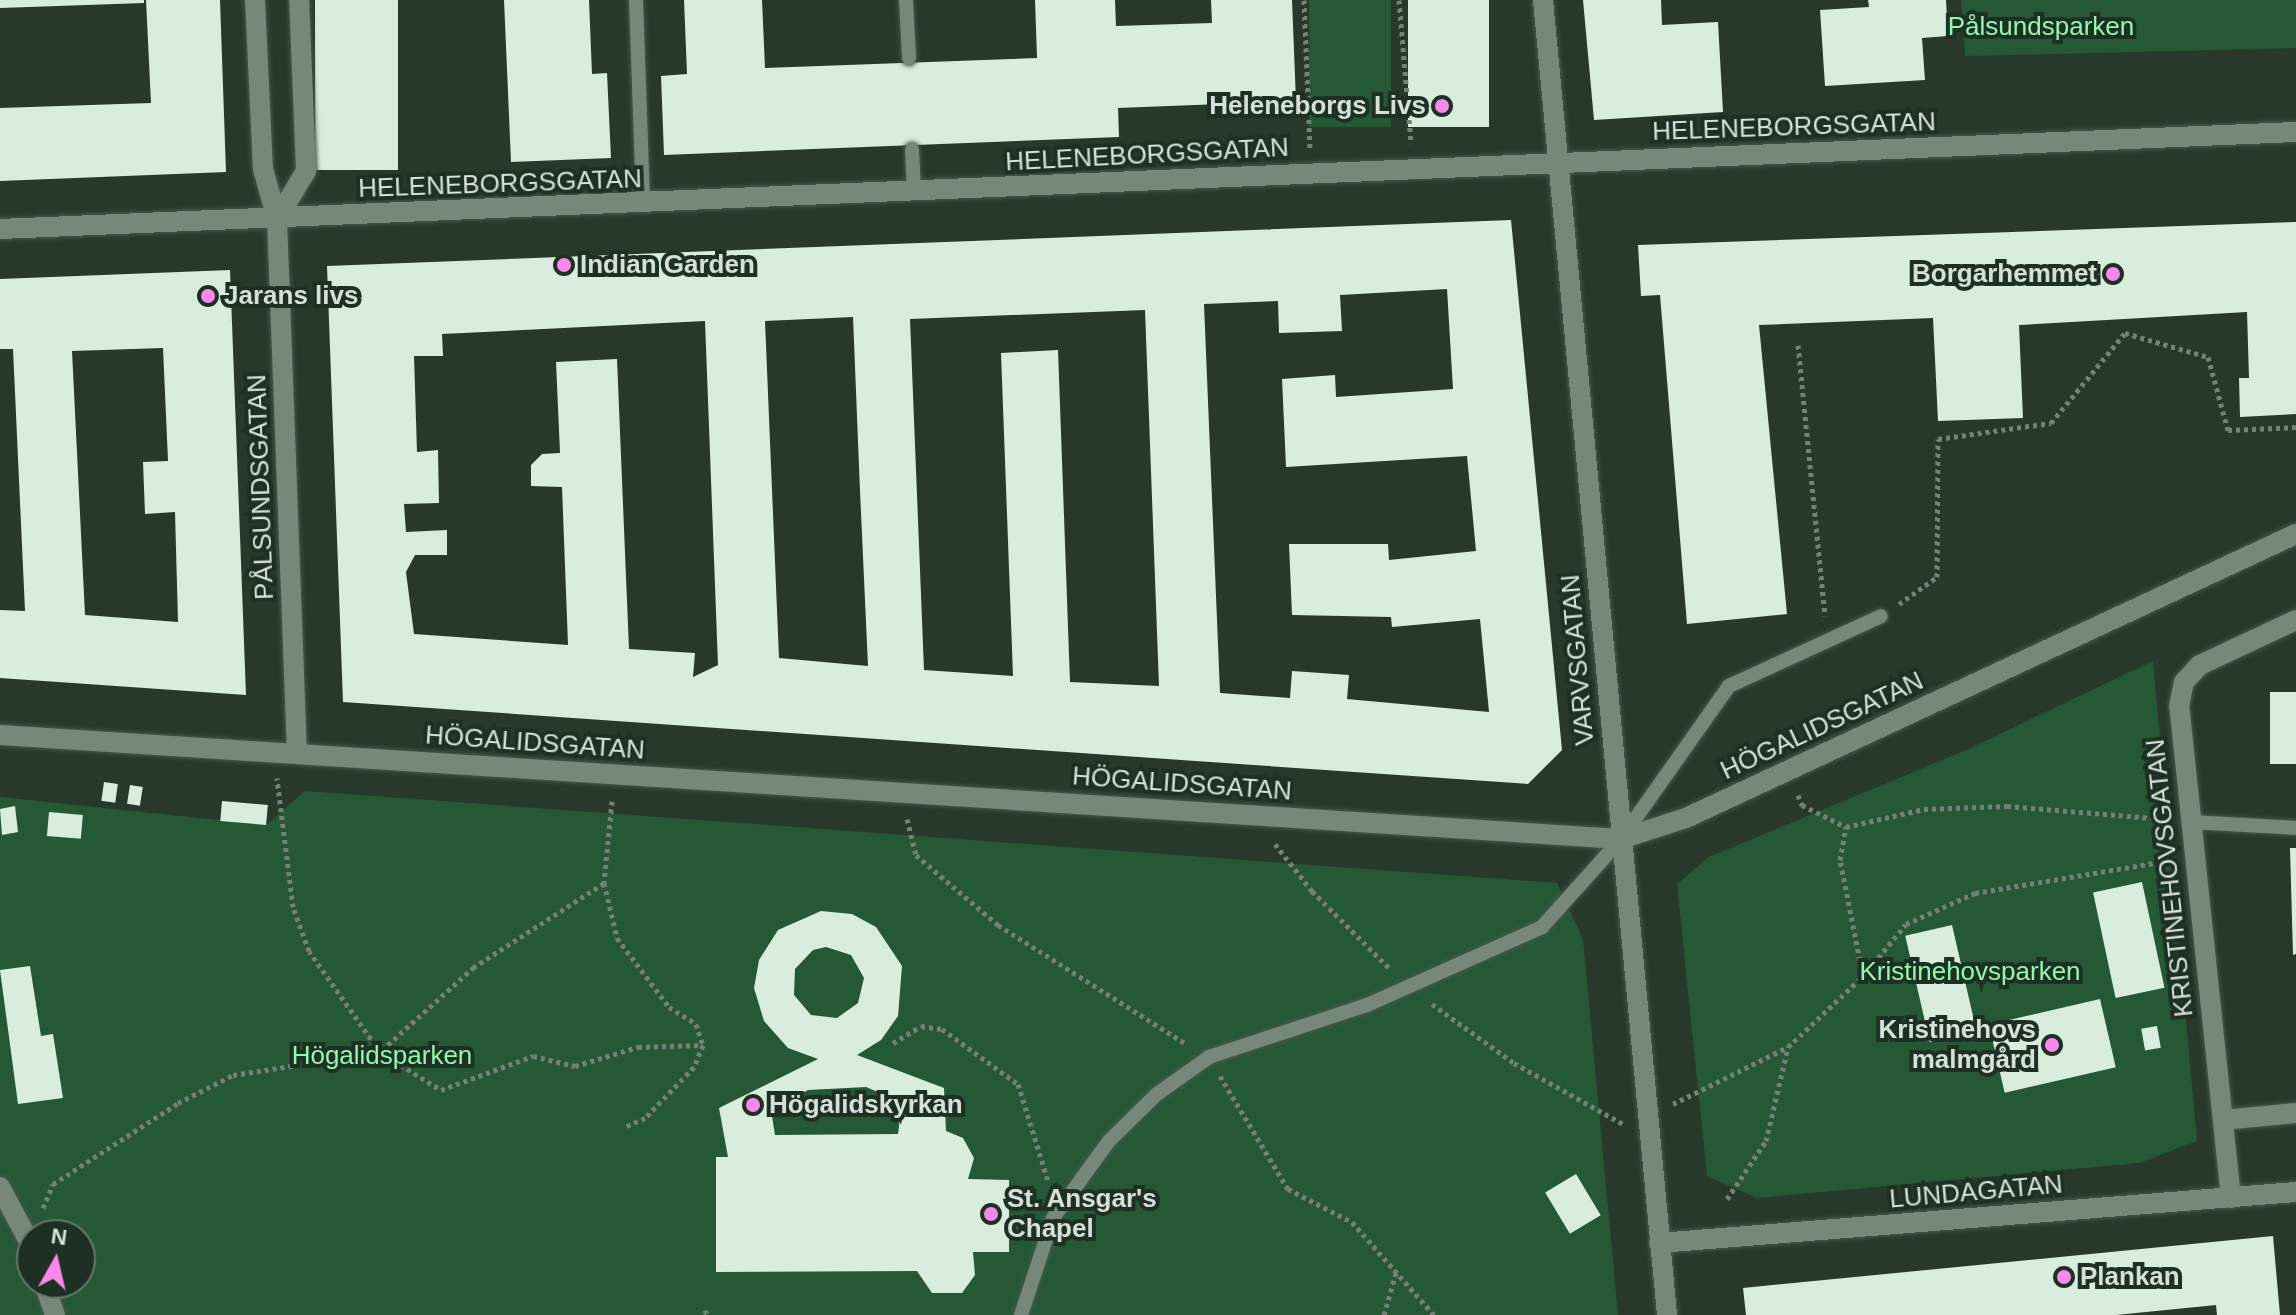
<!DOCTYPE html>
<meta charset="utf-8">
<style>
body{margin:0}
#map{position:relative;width:2296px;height:1315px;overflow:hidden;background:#28392c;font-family:Helvetica,sans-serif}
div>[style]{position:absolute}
.green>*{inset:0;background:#255936;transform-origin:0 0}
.building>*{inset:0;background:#d8eddc;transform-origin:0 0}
.path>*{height:5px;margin-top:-2.5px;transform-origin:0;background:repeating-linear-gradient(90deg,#738176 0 4px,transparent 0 8px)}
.roads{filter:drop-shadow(0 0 2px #47564b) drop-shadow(0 0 2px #47564b)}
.lane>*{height:14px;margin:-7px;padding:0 7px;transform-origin:7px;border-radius:7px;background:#758879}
.street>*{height:20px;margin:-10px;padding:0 10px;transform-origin:10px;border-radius:10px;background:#758879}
.dots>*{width:22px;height:22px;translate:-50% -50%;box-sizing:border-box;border:4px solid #1e2f23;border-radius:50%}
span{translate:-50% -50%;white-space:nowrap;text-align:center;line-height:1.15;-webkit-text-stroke:8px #1e2f23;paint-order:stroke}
.park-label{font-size:26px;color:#91f8b0}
.poi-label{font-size:26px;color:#d5e0d7;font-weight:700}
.right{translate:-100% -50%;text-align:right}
.left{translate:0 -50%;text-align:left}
.street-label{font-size:26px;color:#d5e0d7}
.north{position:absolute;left:16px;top:1219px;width:80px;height:80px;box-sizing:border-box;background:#1e2f23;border:2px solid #67766b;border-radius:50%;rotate:8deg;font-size:22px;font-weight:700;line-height:32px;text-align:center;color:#d5e0d7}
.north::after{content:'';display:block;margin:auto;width:28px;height:36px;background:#f888e9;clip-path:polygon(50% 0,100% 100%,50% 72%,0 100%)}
</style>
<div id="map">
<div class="green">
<div style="left:1309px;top:0;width:82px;height:127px"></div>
<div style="clip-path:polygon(1961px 0,2296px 0,2296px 48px,1965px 56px)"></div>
<div style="clip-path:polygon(2153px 661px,2197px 1141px,2139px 1163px,1757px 1198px,1707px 1176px,1677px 884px,1709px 857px,1964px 751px)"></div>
<div style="clip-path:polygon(evenodd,305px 791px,1557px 883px,1583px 939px,1618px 1315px,0 1315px,0 797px,266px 825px,305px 791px,32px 1235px,80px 1235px,80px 1283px,32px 1283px,32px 1235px)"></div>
</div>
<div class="building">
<div style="clip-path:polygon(0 0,144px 0,144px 3px,0 8px)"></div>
<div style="clip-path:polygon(146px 0,220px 0,226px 172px,0 181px,0 108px,151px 103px)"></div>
<div style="left:315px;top:0;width:83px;height:170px"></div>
<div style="clip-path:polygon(504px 0,589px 0,592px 74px,607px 73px,611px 158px,511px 162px)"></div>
<div style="clip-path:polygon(684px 0,762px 0,765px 68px,1037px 58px,1035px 0,1115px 0,1116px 26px,1212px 23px,1211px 0,1292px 0,1296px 101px,1118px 108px,1119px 137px,664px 155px,661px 76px,687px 74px)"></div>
<div style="left:1408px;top:0;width:81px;height:127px"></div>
<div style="clip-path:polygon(1583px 0,1661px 0,1662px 25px,1718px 22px,1723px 112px,1594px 120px)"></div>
<div style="clip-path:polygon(1868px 0,1946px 0,1948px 36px,1922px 38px,1925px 80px,1825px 86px,1820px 10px,1869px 7px)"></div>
<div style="clip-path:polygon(evenodd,1511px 220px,1562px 750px,1528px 784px,343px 702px,327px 266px,1511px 220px,1447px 289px,1453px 389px,1336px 397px,1335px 375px,1282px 379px,1286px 467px,1467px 456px,1476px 551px,1389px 560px,1388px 544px,1289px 544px,1292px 615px,1391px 617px,1392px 627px,1480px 619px,1489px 712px,1347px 699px,1349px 675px,1292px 671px,1290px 698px,1220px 693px,1204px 304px,1278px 301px,1279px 333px,1342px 331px,1340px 295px,1447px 289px,1511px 220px,1145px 310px,1159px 686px,1070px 682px,1058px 350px,1001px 353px,1013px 676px,924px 670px,910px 319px,1145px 310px,1511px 220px,853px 317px,860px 491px,868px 666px,779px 658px,765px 321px,853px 317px,1511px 220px,705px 321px,718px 665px,693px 677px,695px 653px,629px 649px,617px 359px,556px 362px,560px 453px,542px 454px,531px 465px,531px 486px,562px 487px,568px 645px,414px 634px,406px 572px,415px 555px,447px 555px,447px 530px,406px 532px,404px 504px,439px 503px,438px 450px,417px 452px,414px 356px,443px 356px,442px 334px,705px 321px)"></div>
<div style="clip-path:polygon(2296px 222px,2296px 414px,2240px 417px,2239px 378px,2249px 378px,2247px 312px,2019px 325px,2023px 418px,1938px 421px,1933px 318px,1759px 325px,1787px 614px,1687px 624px,1660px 295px,1641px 296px,1638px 245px)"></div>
<div style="clip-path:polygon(evenodd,230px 270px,246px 695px,0 678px,0 610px,25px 611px,13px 349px,0 349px,0 279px,230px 270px,163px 348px,168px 461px,143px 462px,145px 514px,175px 512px,178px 622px,85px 615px,72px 351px,163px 348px)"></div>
<div style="left:2296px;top:692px;width:72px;height:26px;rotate:90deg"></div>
<div style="left:104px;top:782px;width:14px;height:19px;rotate:8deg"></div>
<div style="left:130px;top:785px;width:13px;height:19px;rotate:9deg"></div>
<div style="left:222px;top:801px;width:46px;height:20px;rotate:5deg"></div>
<div style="clip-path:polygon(15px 806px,18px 832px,2px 835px,0 809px)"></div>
<div style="left:49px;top:812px;width:34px;height:24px;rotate:5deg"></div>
<div style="clip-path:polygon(2290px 848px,2296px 848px,2296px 954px,2293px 955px)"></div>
<div style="left:2142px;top:882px;width:108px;height:50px;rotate:78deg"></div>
<div style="clip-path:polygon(evenodd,821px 911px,852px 914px,876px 927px,902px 966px,898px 1016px,881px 1040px,857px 1055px,944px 1088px,946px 1131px,963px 1138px,974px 1158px,968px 1179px,1009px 1180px,1009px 1252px,973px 1252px,975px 1275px,962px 1293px,932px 1293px,917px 1271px,716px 1272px,716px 1157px,728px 1157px,719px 1108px,818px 1059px,788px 1048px,764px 1021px,754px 988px,759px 960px,778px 930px,821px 911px,826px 947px,851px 955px,864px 978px,858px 1003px,837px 1018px,811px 1015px,794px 995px,795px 969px,813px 950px,826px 947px,821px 911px,866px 1087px,902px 1102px,898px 1134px,775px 1135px,771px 1110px,808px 1090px,866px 1087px)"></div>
<div style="left:1952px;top:925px;width:109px;height:48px;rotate:77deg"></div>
<div style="clip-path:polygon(30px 966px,41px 1036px,53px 1034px,63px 1098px,18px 1104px,0 970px)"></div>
<div style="left:2100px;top:999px;width:70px;height:114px;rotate:77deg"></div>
<div style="left:2157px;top:1026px;width:22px;height:16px;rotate:80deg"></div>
<div style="left:1576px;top:1174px;width:48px;height:36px;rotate:59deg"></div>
<div style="clip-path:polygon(2273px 1236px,2280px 1315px,2217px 1315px,2216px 1305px,2116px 1315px,1746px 1315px,1743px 1288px)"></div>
</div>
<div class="path">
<div style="left:1304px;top:0;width:148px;rotate:87.7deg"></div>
<div style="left:1399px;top:0;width:144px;rotate:85.2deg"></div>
<div style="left:1798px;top:345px;width:272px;rotate:84.3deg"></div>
<div style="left:1899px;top:604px;width:47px;rotate:-35.4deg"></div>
<div style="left:1937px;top:577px;width:138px;rotate:-89.6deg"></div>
<div style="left:1938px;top:439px;width:114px;rotate:-8.1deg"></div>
<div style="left:2051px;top:423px;width:117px;rotate:-50.6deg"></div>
<div style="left:2125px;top:333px;width:86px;rotate:16.1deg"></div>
<div style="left:2208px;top:357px;width:76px;rotate:74.7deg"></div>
<div style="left:2228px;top:430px;width:68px;rotate:-2.5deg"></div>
<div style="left:1798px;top:795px;width:11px;rotate:68deg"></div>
<div style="left:1802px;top:805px;width:49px;rotate:26.6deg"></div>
<div style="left:612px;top:801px;width:82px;rotate:95.6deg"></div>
<div style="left:604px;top:883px;width:155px;rotate:147.1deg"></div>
<div style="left:474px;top:967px;width:127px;rotate:137.9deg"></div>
<div style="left:380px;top:1052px;width:72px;rotate:31.9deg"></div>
<div style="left:441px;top:1090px;width:98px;rotate:-20.3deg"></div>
<div style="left:533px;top:1056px;width:43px;rotate:13.4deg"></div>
<div style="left:575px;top:1066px;width:66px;rotate:-16.8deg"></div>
<div style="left:638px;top:1047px;width:65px;rotate:-1.8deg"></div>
<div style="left:703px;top:1045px;width:24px;rotate:112deg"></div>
<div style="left:694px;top:1067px;width:71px;rotate:133.9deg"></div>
<div style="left:645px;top:1118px;width:24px;rotate:156deg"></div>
<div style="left:907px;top:819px;width:37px;rotate:76deg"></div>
<div style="left:916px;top:855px;width:108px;rotate:40.5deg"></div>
<div style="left:998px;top:925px;width:221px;rotate:32.3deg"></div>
<div style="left:1275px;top:844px;width:60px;rotate:51.8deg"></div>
<div style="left:1312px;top:891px;width:110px;rotate:45deg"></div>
<div style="left:604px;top:883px;width:57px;rotate:76.7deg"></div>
<div style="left:617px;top:938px;width:86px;rotate:53deg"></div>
<div style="left:669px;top:1007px;width:32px;rotate:32deg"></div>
<div style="left:696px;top:1024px;width:22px;rotate:72deg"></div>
<div style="left:1863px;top:976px;width:118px;rotate:-101.2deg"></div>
<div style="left:1840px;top:860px;width:34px;rotate:-80deg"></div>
<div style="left:1846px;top:827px;width:80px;rotate:-13deg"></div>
<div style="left:1924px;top:809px;width:83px;rotate:-2.1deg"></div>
<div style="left:2007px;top:806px;width:158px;rotate:4.7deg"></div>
<div style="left:1432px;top:1004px;width:101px;rotate:35.7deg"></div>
<div style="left:1514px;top:1063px;width:125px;rotate:29.2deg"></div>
<div style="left:893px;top:1043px;width:33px;rotate:-31deg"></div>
<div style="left:921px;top:1026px;width:21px;rotate:8deg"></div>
<div style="left:942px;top:1029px;width:94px;rotate:35.9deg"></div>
<div style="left:1018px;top:1084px;width:102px;rotate:72.8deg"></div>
<div style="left:1220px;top:1076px;width:132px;rotate:59deg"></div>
<div style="left:1288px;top:1189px;width:72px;rotate:27.3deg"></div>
<div style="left:1352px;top:1222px;width:124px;rotate:48.6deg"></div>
<div style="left:1673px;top:1104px;width:128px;rotate:-26.4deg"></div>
<div style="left:1788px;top:1047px;width:103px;rotate:-43.4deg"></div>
<div style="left:1863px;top:976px;width:67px;rotate:-50.4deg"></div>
<div style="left:1906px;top:924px;width:76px;rotate:-24.2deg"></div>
<div style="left:1975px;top:893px;width:195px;rotate:-9.5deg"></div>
<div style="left:1727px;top:1199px;width:70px;rotate:-56.1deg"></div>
<div style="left:1766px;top:1141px;width:97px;rotate:-76.8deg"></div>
<div style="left:43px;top:1208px;width:26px;rotate:-67deg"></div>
<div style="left:53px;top:1184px;width:149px;rotate:-32.9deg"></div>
<div style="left:178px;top:1103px;width:62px;rotate:-27deg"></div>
<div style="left:233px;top:1075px;width:149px;rotate:-8.9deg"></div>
<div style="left:380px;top:1052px;width:123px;rotate:-125.1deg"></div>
<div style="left:309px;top:951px;width:47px;rotate:-110deg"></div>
<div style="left:293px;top:907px;width:130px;rotate:-97.1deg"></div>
<div style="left:705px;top:1310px;width:5px;rotate:68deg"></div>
<div style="left:1384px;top:1315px;width:44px;rotate:-74.1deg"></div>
</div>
<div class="roads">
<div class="lane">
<div style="left:636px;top:0;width:205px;rotate:88deg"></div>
<div style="left:906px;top:0;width:58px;rotate:87deg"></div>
<div style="left:912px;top:150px;width:42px;rotate:87.3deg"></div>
<div style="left:2189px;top:822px;width:107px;rotate:3.2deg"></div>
<div style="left:1021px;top:1315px;width:102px;rotate:-71.7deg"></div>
<div style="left:1053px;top:1218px;width:95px;rotate:-54deg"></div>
<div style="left:1109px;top:1141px;width:67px;rotate:-44.4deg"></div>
<div style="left:1157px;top:1094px;width:64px;rotate:-35.4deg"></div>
<div style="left:1209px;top:1057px;width:166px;rotate:-18.2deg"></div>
<div style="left:1367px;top:1005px;width:192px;rotate:-24deg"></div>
<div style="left:1542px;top:927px;width:118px;rotate:-48.1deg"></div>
<div style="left:1621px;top:839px;width:187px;rotate:-54.8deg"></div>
<div style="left:1729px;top:686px;width:167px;rotate:-24.7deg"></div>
</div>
<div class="street">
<div style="left:255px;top:0;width:169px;rotate:87.3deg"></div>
<div style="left:263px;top:169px;width:52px;rotate:74.4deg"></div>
<div style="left:277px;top:219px;width:535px;rotate:87.86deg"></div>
<div style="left:1543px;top:0;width:1321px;rotate:84.61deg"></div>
<div style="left:277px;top:219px;width:56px;rotate:-58.9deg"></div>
<div style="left:306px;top:171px;width:171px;rotate:-92.3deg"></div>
<div style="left:0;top:229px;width:2298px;rotate:-2.42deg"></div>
<div style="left:0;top:735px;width:1624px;rotate:3.67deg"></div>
<div style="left:1621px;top:839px;width:68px;rotate:-17.9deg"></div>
<div style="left:1686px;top:818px;width:673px;rotate:-24.97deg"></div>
<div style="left:2223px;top:1120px;width:73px;rotate:-5.5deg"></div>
<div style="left:0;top:1187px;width:68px;rotate:61.9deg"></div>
<div style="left:2231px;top:1198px;width:494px;rotate:-96deg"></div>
<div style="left:2179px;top:707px;width:25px;rotate:-79deg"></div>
<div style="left:2184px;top:682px;width:23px;rotate:-47deg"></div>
<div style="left:2200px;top:665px;width:106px;rotate:-25.1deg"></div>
<div style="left:1659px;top:1243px;width:639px;rotate:-4.58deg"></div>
<div style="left:44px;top:1283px;width:34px;rotate:71deg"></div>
</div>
</div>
<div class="dots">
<div style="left:1442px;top:106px;background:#f888e9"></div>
<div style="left:564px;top:265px;background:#f888e9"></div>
<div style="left:2113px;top:274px;background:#f888e9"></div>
<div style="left:208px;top:296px;background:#f888e9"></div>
<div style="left:2052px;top:1045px;background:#f888e9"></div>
<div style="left:753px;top:1105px;background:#f888e9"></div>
<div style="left:991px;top:1214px;background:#f888e9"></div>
<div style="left:2064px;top:1277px;background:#f888e9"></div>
</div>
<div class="park-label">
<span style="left:2041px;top:27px">Pålsundsparken</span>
<span style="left:1970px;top:972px">Kristinehovsparken</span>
<span style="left:382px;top:1056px">Högalidsparken</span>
</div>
<div class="poi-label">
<span class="right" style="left:1426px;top:106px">Heleneborgs Livs</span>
<span class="left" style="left:580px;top:265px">Indian Garden</span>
<span class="right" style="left:2097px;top:274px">Borgarhemmet</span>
<span class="left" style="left:224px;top:296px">Jarans livs</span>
<span class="right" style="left:2036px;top:1045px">Kristinehovs<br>malmgård</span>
<span class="left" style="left:769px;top:1105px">Högalidskyrkan</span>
<span class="left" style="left:1007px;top:1214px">St. Ansgar's<br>Chapel</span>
<span class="left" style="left:2080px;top:1277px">Plankan</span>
</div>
<div class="street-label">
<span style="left:1794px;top:127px;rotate:-2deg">HELENEBORGSGATAN</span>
<span style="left:1147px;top:155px;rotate:-3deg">HELENEBORGSGATAN</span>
<span style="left:500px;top:184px;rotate:-2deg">HELENEBORGSGATAN</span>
<span style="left:261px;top:487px;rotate:-92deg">PÅLSUNDSGATAN</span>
<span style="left:1578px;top:660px;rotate:-95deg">VARVSGATAN</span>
<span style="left:1822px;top:726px;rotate:-25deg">HÖGALIDSGATAN</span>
<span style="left:535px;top:743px;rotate:4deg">HÖGALIDSGATAN</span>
<span style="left:1182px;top:784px;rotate:4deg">HÖGALIDSGATAN</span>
<span style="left:2170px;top:878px;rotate:-96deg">KRISTINEHOVSGATAN</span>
<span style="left:1976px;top:1192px;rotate:-5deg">LUNDAGATAN</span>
</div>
<div class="north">N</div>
</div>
